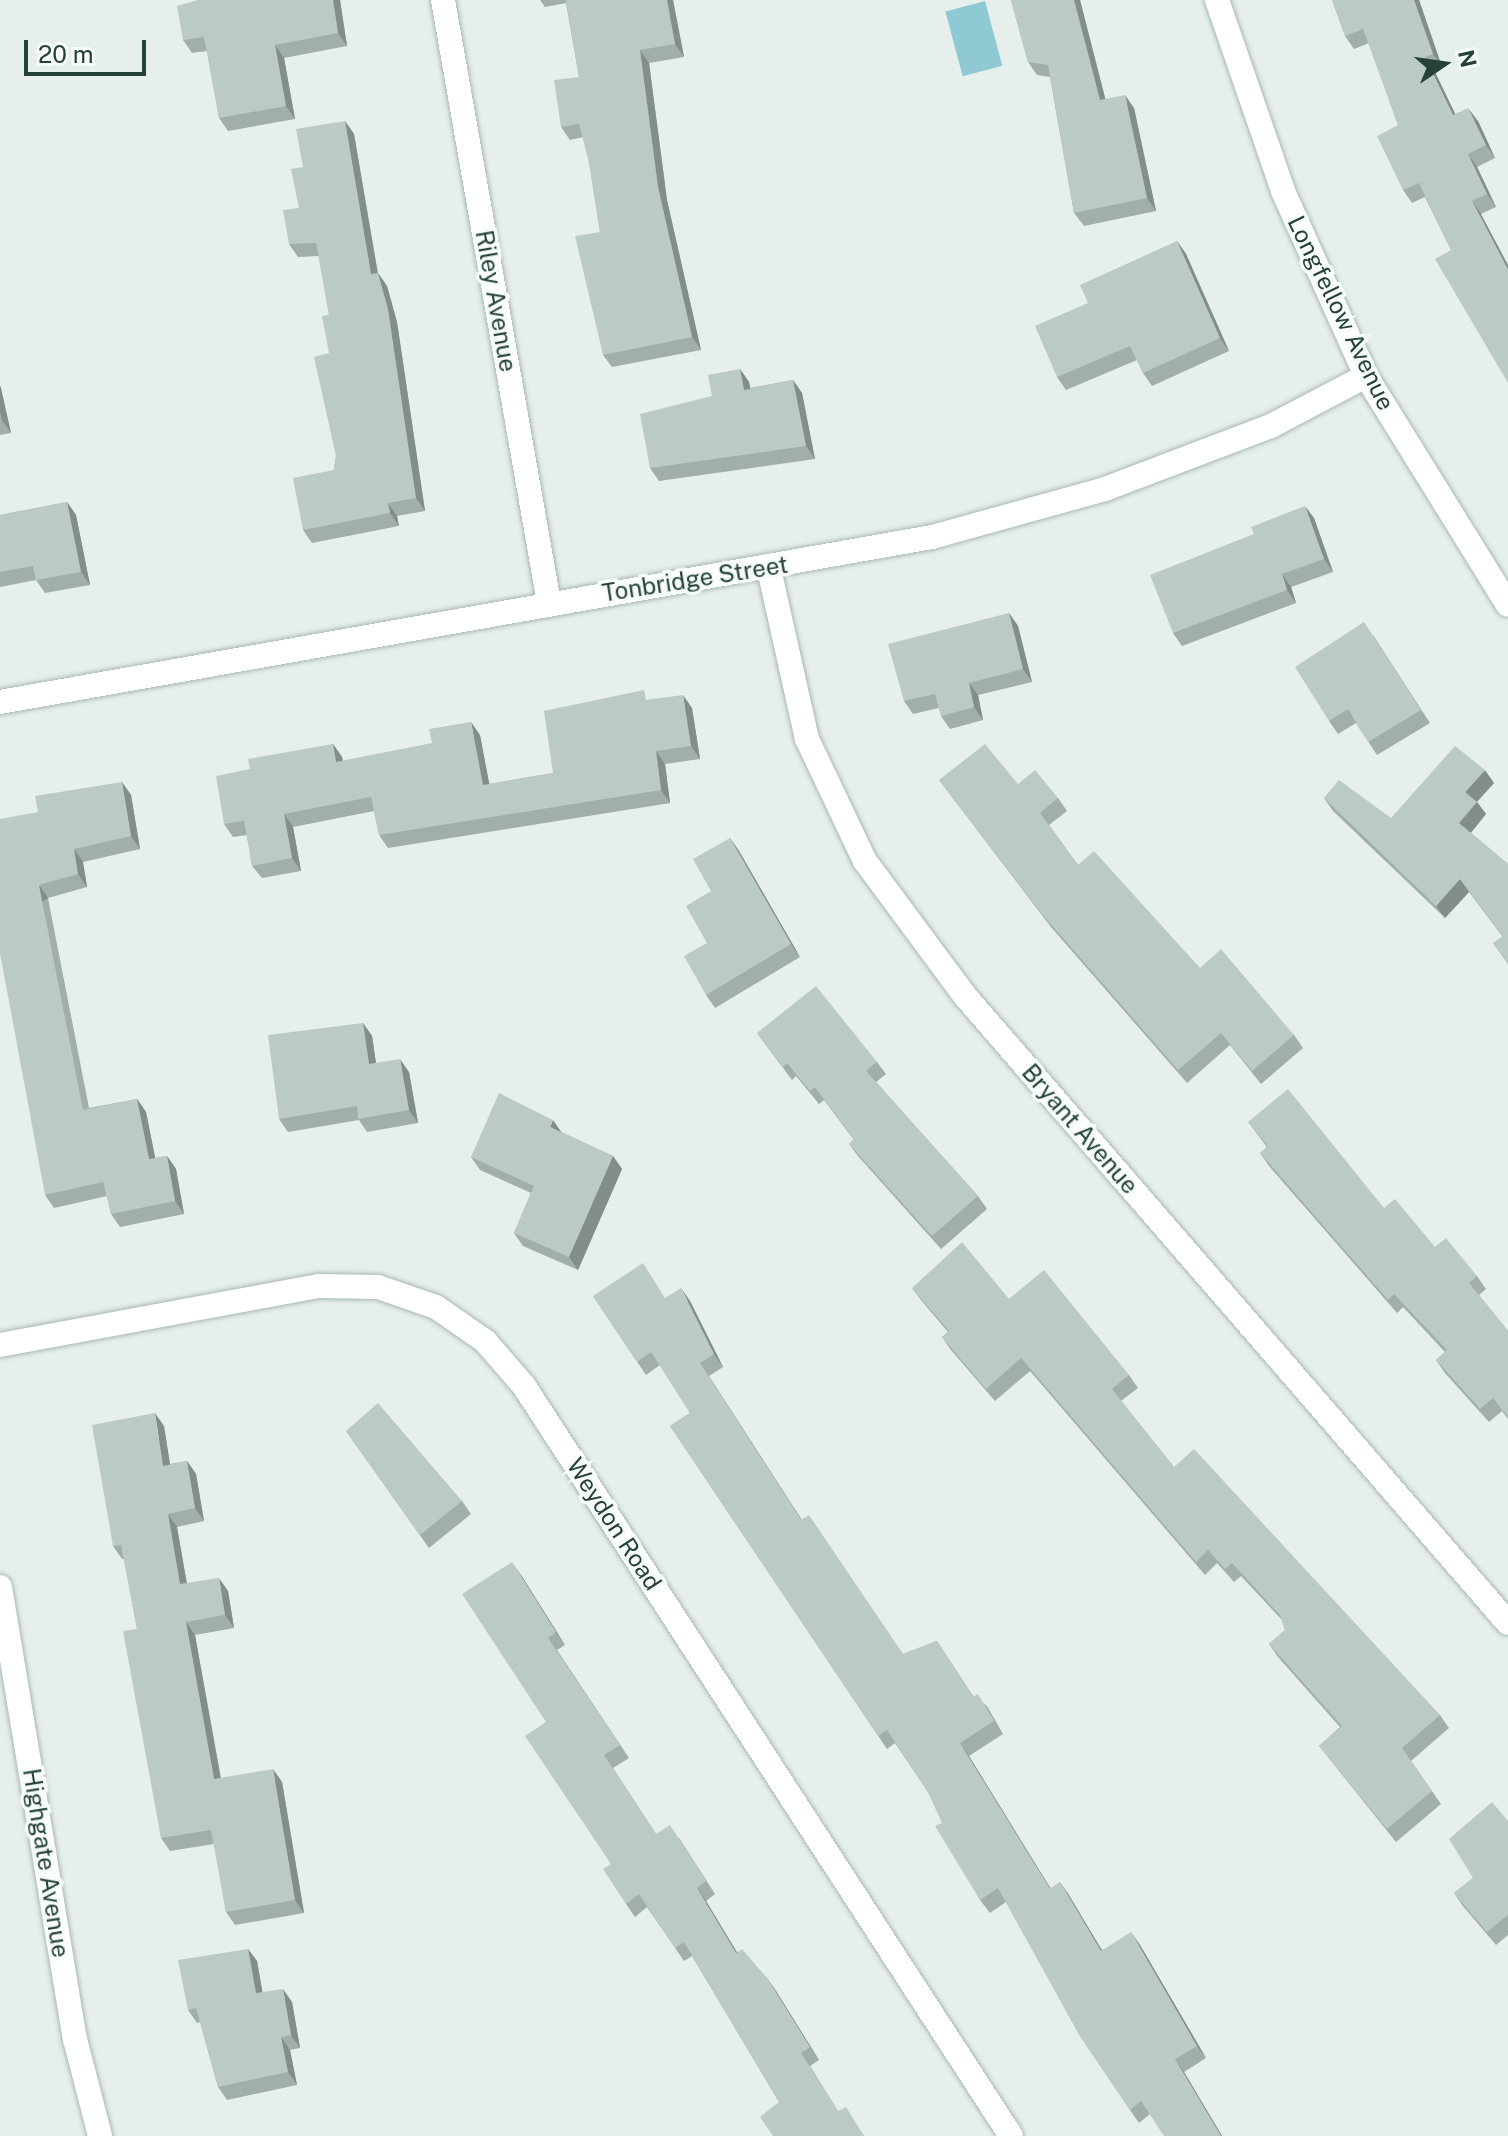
<!DOCTYPE html>
<style>
body{margin:0}
#map{position:relative;width:1508px;height:2136px;overflow:hidden;background:#e6efeb;font-family:"Public Sans",sans-serif}
div>[style]{position:absolute}
.water>*{inset:0;background:#8ec9d4;transform-origin:0 0}
.roads{filter:drop-shadow(0 0 2px #a8b8b2) drop-shadow(0 0 2px #a8b8b2)}
.minor>*{height:24px;margin:-12px;padding:0 12px;transform-origin:12px;border-radius:12px;background:#fff}
.wall>*{inset:0;background:#a1aea9}
.shaded-wall>*{inset:0;background:#838d89;transform-origin:0 0}
.building>*{inset:0;background:#bbcac4}
span{translate:-50% -50%;white-space:nowrap;text-align:center;line-height:1.15;-webkit-text-stroke:7px #f7fbf9;paint-order:stroke}
.street-label{font-size:24px;color:#24423a}
.north{position:absolute;left:1404px;top:24px;width:80px;height:80px;-webkit-text-stroke:6px #f7fbf9;paint-order:stroke;rotate:77deg;font-size:22px;font-weight:700;line-height:32px;text-align:center;color:#24423a}
.north::after{content:'';display:block;margin:auto;width:28px;height:36px;background:#24423a;clip-path:polygon(50% 0,100% 100%,50% 72%,0 100%)}
.scale{position:absolute;left:24px;top:40px;width:122px;height:36px;box-sizing:border-box;border:4px solid #24423a;border-top:0;padding-left:10px;font-size:24px;line-height:28px;white-space:nowrap;color:#24423a;-webkit-text-stroke:6px #f7fbf9;paint-order:stroke}
</style>
<div id="map">
<div class="water">
<div style="left:985px;top:1px;width:67px;height:41px;rotate:75deg"></div>
</div>
<div class="roads">
<div class="minor">
<div style="left:443px;top:0;width:612px;rotate:80.03deg"></div>
<div style="left:1217px;top:0;width:202px;rotate:70.9deg"></div>
<div style="left:1283px;top:191px;width:203px;rotate:65.8deg"></div>
<div style="left:1366px;top:376px;width:269px;rotate:58.2deg"></div>
<div style="left:769px;top:569px;width:174px;rotate:77.4deg"></div>
<div style="left:807px;top:739px;width:135px;rotate:64.6deg"></div>
<div style="left:865px;top:861px;width:168px;rotate:53.5deg"></div>
<div style="left:965px;top:996px;width:829px;rotate:49.11deg"></div>
<div style="left:0;top:702px;width:946px;rotate:-10.04deg"></div>
<div style="left:932px;top:537px;width:180px;rotate:-15.5deg"></div>
<div style="left:1105px;top:489px;width:178px;rotate:-20.8deg"></div>
<div style="left:1271px;top:426px;width:107px;rotate:-27.8deg"></div>
<div style="left:0;top:1345px;width:324px;rotate:-10.5deg"></div>
<div style="left:319px;top:1286px;width:59px;rotate:1deg"></div>
<div style="left:378px;top:1287px;width:61px;rotate:19deg"></div>
<div style="left:436px;top:1307px;width:60px;rotate:34.8deg"></div>
<div style="left:485px;top:1341px;width:60px;rotate:49.1deg"></div>
<div style="left:524px;top:1386px;width:894px;rotate:57deg"></div>
<div style="left:0;top:1587px;width:458px;rotate:80.6deg"></div>
<div style="left:75px;top:2039px;width:100px;rotate:75.5deg"></div>
</div>
</div>
<div class="wall">
<div style="clip-path:polygon(198px 0,340px 0,347px 46px,284px 58px,295px 119px,228px 131px,219px 118px,207px 51px,192px 53px,183px 40px)"></div>
<div style="clip-path:polygon(540px 0,673px 0,684px 57px,649px 63px,667px 200px,701px 350px,612px 367px,603px 355px,600px 232px,589px 162px,583px 137px,570px 140px,561px 127px,579px 77px,566px 3px,545px 7px)"></div>
<div style="clip-path:polygon(1011px 0,1080px 0,1105px 99px,1134px 108px,1156px 211px,1084px 226px,1074px 213px,1050px 77px,1037px 75px,1028px 62px)"></div>
<div style="clip-path:polygon(1332px 0,1419px 0,1442px 67px,1434px 70px,1455px 114px,1478px 121px,1495px 158px,1477px 167px,1496px 207px,1481px 214px,1451px 250px,1425px 197px,1412px 203px,1403px 190px,1398px 125px,1369px 43px,1354px 49px,1345px 36px)"></div>
<div style="clip-path:polygon(345px 121px,354px 134px,378px 273px,387px 286px,397px 322px,425px 511px,397px 516px,399px 526px,312px 543px,303px 530px,334px 470px,336px 456px,329px 353px,329px 315px,319px 256px,298px 257px,289px 244px,299px 208px,303px 167px)"></div>
<div style="clip-path:polygon(1177px 241px,1186px 254px,1229px 351px,1152px 386px,1143px 373px,1137px 360px,1066px 390px,1057px 377px,1088px 303px)"></div>
<div style="clip-path:polygon(740px 369px,749px 382px,750px 388px,793px 380px,802px 393px,815px 459px,659px 481px,650px 468px,712px 396px)"></div>
<div style="clip-path:polygon(0 386px,11px 433px,0 435px)"></div>
<div style="clip-path:polygon(67px 502px,76px 515px,90px 585px,45px 593px,36px 580px,0 587px,0 515px)"></div>
<div style="clip-path:polygon(1314px 518px,1333px 572px,1291px 587px,1296px 603px,1182px 646px,1173px 633px)"></div>
<div style="clip-path:polygon(1009px 613px,1018px 626px,1032px 682px,978px 695px,983px 720px,950px 729px,941px 716px,939px 708px,913px 714px,904px 701px)"></div>
<div style="clip-path:polygon(1373px 635px,1430px 723px,1377px 755px,1356px 723px,1338px 734px,1329px 721px)"></div>
<div style="clip-path:polygon(651px 699px,692px 708px,700px 759px,665px 764px,670px 803px,388px 848px,379px 835px,374px 811px,293px 827px,301px 871px,262px 878px,252px 866px,247px 835px,233px 837px,224px 824px,250px 769px,333px 744px,342px 757px,343px 761px,480px 735px,489px 784px,553px 773px)"></div>
<div style="clip-path:polygon(939px 780px,1018px 784px,1058px 798px,1067px 811px,1049px 825px,1078px 865px,1200px 968px,1294px 1035px,1303px 1048px,1261px 1084px,1230px 1045px,1187px 1083px,1051px 927px)"></div>
<div style="clip-path:polygon(122px 782px,131px 795px,140px 849px,83px 862px,87px 887px,48px 898px,89px 1108px,137px 1099px,146px 1112px,155px 1158px,167px 1156px,176px 1169px,184px 1214px,120px 1227px,111px 1214px,107px 1196px,54px 1208px,45px 1195px,38px 812px)"></div>
<div style="clip-path:polygon(1494px 783px,1477px 802px,1486px 814px,1471px 833px,1508px 864px,1508px 964px,1493px 943px,1503px 937px,1469px 892px,1445px 918px,1333px 811px,1324px 798px,1391px 818px)"></div>
<div style="clip-path:polygon(730px 838px,739px 851px,800px 957px,715px 1008px,706px 995px,707px 943px,711px 891px)"></div>
<div style="clip-path:polygon(363px 1023px,372px 1036px,376px 1063px,409px 1072px,418px 1123px,367px 1132px,359px 1120px,288px 1132px,279px 1119px)"></div>
<div style="clip-path:polygon(757px 1033px,877px 1062px,886px 1074px,876px 1082px,978px 1196px,987px 1209px,941px 1249px,858px 1156px,849px 1144px,854px 1140px,824px 1100px,819px 1104px,796px 1076px,792px 1080px)"></div>
<div style="clip-path:polygon(1248px 1122px,1384px 1208px,1435px 1247px,1477px 1276px,1486px 1289px,1479px 1295px,1508px 1331px,1508px 1419px,1502px 1411px,1489px 1422px,1445px 1373px,1436px 1360px,1445px 1352px,1403px 1307px,1397px 1313px,1269px 1166px,1260px 1153px,1267px 1147px)"></div>
<div style="clip-path:polygon(561px 1132px,613px 1156px,622px 1169px,578px 1270px,523px 1246px,514px 1233px,531px 1193px,480px 1170px,471px 1157px)"></div>
<div style="clip-path:polygon(912px 1288px,1009px 1299px,1129px 1375px,1138px 1388px,1121px 1401px,1174px 1467px,1440px 1715px,1449px 1728px,1411px 1761px,1441px 1804px,1396px 1842px,1319px 1746px,1340px 1727px,1278px 1657px,1269px 1644px,1285px 1630px,1282px 1620px,1241px 1576px,1234px 1582px,1217px 1563px,1205px 1575px,1030px 1371px,995px 1401px,951px 1350px,942px 1337px,948px 1332px,921px 1300px)"></div>
<div style="clip-path:polygon(593px 1296px,690px 1301px,723px 1367px,709px 1376px,802px 1520px,903px 1654px,937px 1641px,973px 1696px,987px 1706px,1003px 1734px,969px 1756px,1050px 1889px,1060px 1882px,1102px 1950px,1140px 1945px,1206px 2058px,1184px 2072px,1222px 2136px,1150px 2114px,1139px 2123px,1080px 2036px,1006px 1902px,990px 1913px,980px 1900px,928px 1792px,895px 1743px,887px 1749px,670px 1426px,690px 1413px,660px 1365px,646px 1375px)"></div>
<div style="clip-path:polygon(164px 1426px,170px 1464px,187px 1461px,196px 1474px,204px 1521px,177px 1527px,187px 1583px,228px 1591px,234px 1628px,195px 1635px,221px 1778px,282px 1782px,304px 1913px,235px 1925px,226px 1912px,214px 1844px,170px 1851px,161px 1838px,137px 1629px,124px 1559px,122px 1559px,113px 1546px)"></div>
<div style="clip-path:polygon(346px 1431px,462px 1501px,471px 1514px,429px 1548px)"></div>
<div style="clip-path:polygon(521px 1575px,565px 1645px,557px 1650px,629px 1758px,613px 1768px,656px 1834px,679px 1838px,715px 1894px,706px 1901px,737px 1952px,767px 1978px,776px 1991px,819px 2060px,810px 2066px,838px 2111px,865px 2136px,779px 2102px,692px 1956px,684px 1961px,647px 1907px,635px 1917px,626px 1904px,611px 1864px,546px 1722px)"></div>
<div style="clip-path:polygon(1508px 1821px,1508px 1935px,1496px 1945px,1463px 1906px,1454px 1893px,1473px 1878px)"></div>
<div style="clip-path:polygon(248px 1949px,257px 1961px,262px 1992px,292px 2002px,300px 2048px,290px 2050px,297px 2085px,227px 2100px,218px 2087px,200px 2022px,197px 2023px,188px 2010px)"></div>
</div>
<div class="shaded-wall">
<div style="clip-path:polygon(333px 0,340px 0,347px 46px,338px 33px)"></div>
<div style="clip-path:polygon(667px 0,673px 0,684px 57px,675px 44px)"></div>
<div style="clip-path:polygon(1074px 0,1080px 0,1109px 113px,1100px 100px)"></div>
<div style="clip-path:polygon(1414px 0,1419px 0,1442px 67px,1433px 54px)"></div>
<div style="clip-path:polygon(275px 45px,284px 58px,295px 119px,286px 106px)"></div>
<div style="clip-path:polygon(640px 50px,649px 63px,667px 200px,701px 350px,692px 337px,658px 187px)"></div>
<div style="clip-path:polygon(1425px 57px,1434px 70px,1462px 128px,1453px 115px)"></div>
<div style="clip-path:polygon(1125px 95px,1134px 108px,1156px 211px,1147px 198px)"></div>
<div style="clip-path:polygon(1468px 108px,1478px 121px,1495px 158px,1486px 145px)"></div>
<div style="clip-path:polygon(345px 121px,354px 134px,380px 287px,371px 274px)"></div>
<div style="clip-path:polygon(1468px 154px,1477px 167px,1496px 207px,1487px 194px)"></div>
<div style="clip-path:polygon(1472px 201px,1481px 214px,1508px 265px,1508px 270px)"></div>
<div style="clip-path:polygon(1177px 241px,1186px 254px,1229px 351px,1220px 338px)"></div>
<div style="clip-path:polygon(378px 273px,387px 286px,397px 322px,425px 511px,416px 498px)"></div>
<div style="clip-path:polygon(740px 369px,749px 382px,753px 403px,744px 390px)"></div>
<div style="clip-path:polygon(793px 380px,802px 393px,815px 459px,806px 446px)"></div>
<div style="clip-path:polygon(0 386px,1px 388px,11px 433px,2px 420px,0 412px)"></div>
<div style="clip-path:polygon(67px 502px,76px 515px,90px 585px,81px 572px)"></div>
<div style="clip-path:polygon(388px 503px,397px 516px,399px 526px,390px 513px)"></div>
<div style="clip-path:polygon(1305px 506px,1314px 518px,1333px 572px,1324px 559px)"></div>
<div style="clip-path:polygon(1282px 574px,1291px 587px,1296px 603px,1287px 590px)"></div>
<div style="clip-path:polygon(1009px 613px,1018px 626px,1032px 682px,1023px 669px)"></div>
<div style="clip-path:polygon(969px 683px,978px 695px,983px 720px,974px 707px)"></div>
<div style="clip-path:polygon(683px 695px,692px 708px,700px 759px,691px 746px)"></div>
<div style="clip-path:polygon(471px 722px,480px 735px,492px 798px,483px 785px)"></div>
<div style="clip-path:polygon(333px 744px,342px 757px,345px 775px,336px 762px)"></div>
<div style="clip-path:polygon(656px 751px,665px 764px,670px 803px,661px 790px)"></div>
<div style="clip-path:polygon(1485px 770px,1494px 783px,1474px 805px,1465px 792px)"></div>
<div style="clip-path:polygon(122px 782px,131px 795px,140px 849px,131px 836px)"></div>
<div style="clip-path:polygon(1477px 802px,1486px 814px,1468px 836px,1459px 823px)"></div>
<div style="clip-path:polygon(284px 814px,293px 827px,301px 871px,292px 858px)"></div>
<div style="clip-path:polygon(730px 838px,739px 851px,800px 957px,791px 944px)"></div>
<div style="clip-path:polygon(74px 849px,83px 862px,87px 887px,78px 874px)"></div>
<div style="clip-path:polygon(1460px 879px,1469px 892px,1445px 918px,1436px 906px)"></div>
<div style="left:39px;top:885px;width:16px;height:229px;rotate:55deg"></div>
<div style="clip-path:polygon(363px 1023px,372px 1036px,378px 1077px,369px 1064px)"></div>
<div style="clip-path:polygon(400px 1059px,409px 1072px,418px 1123px,409px 1110px)"></div>
<div style="clip-path:polygon(137px 1099px,146px 1112px,158px 1172px,149px 1159px)"></div>
<div style="clip-path:polygon(553px 1120px,562px 1133px,550px 1127px)"></div>
<div style="clip-path:polygon(167px 1156px,176px 1169px,184px 1214px,175px 1201px)"></div>
<div style="clip-path:polygon(613px 1156px,622px 1169px,578px 1270px,569px 1257px)"></div>
<div style="clip-path:polygon(681px 1288px,690px 1301px,723px 1367px,714px 1354px)"></div>
<div style="clip-path:polygon(155px 1413px,164px 1426px,172px 1478px,163px 1466px)"></div>
<div style="clip-path:polygon(187px 1461px,196px 1474px,204px 1521px,195px 1508px)"></div>
<div style="clip-path:polygon(168px 1514px,177px 1527px,189px 1597px,180px 1584px)"></div>
<div style="clip-path:polygon(512px 1562px,521px 1575px,565px 1645px,556px 1632px)"></div>
<div style="clip-path:polygon(219px 1578px,228px 1591px,234px 1628px,225px 1615px)"></div>
<div style="clip-path:polygon(186px 1622px,195px 1635px,223px 1792px,214px 1779px)"></div>
<div style="clip-path:polygon(960px 1743px,969px 1756px,1059px 1902px,1050px 1889px)"></div>
<div style="clip-path:polygon(273px 1769px,282px 1782px,304px 1913px,295px 1900px)"></div>
<div style="clip-path:polygon(1060px 1882px,1069px 1895px,1110px 1964px,1101px 1951px)"></div>
<div style="clip-path:polygon(697px 1888px,706px 1901px,745px 1966px,736px 1953px)"></div>
<div style="clip-path:polygon(1131px 1932px,1140px 1945px,1206px 2058px,1197px 2046px)"></div>
<div style="clip-path:polygon(248px 1949px,257px 1961px,265px 2006px,256px 1993px)"></div>
<div style="clip-path:polygon(767px 1978px,776px 1991px,819px 2060px,810px 2047px)"></div>
<div style="clip-path:polygon(283px 1989px,292px 2002px,300px 2048px,291px 2035px)"></div>
<div style="clip-path:polygon(281px 2037px,290px 2050px,297px 2085px,288px 2072px)"></div>
<div style="clip-path:polygon(1175px 2059px,1184px 2072px,1222px 2136px,1221px 2136px)"></div>
</div>
<div class="building">
<div style="clip-path:polygon(198px 0,333px 0,338px 33px,275px 45px,286px 106px,219px 118px,204px 37px,183px 40px,177px 6px)"></div>
<div style="clip-path:polygon(566px 0,667px 0,675px 44px,640px 50px,658px 187px,692px 337px,603px 355px,575px 236px,600px 232px,589px 162px,579px 124px,561px 127px,554px 80px,579px 77px)"></div>
<div style="clip-path:polygon(1011px 0,1074px 0,1100px 100px,1125px 95px,1147px 198px,1074px 213px,1048px 65px,1028px 62px)"></div>
<div style="clip-path:polygon(1332px 0,1414px 0,1433px 54px,1425px 57px,1453px 115px,1468px 108px,1486px 145px,1468px 154px,1487px 194px,1472px 201px,1508px 270px,1508px 383px,1435px 259px,1451px 250px,1419px 183px,1403px 190px,1377px 136px,1398px 125px,1363px 29px,1345px 36px)"></div>
<div style="clip-path:polygon(345px 121px,371px 274px,378px 273px,388px 309px,416px 498px,388px 503px,390px 513px,303px 530px,293px 478px,334px 470px,336px 456px,314px 357px,329px 353px,322px 316px,329px 315px,316px 243px,289px 244px,283px 210px,299px 208px,291px 169px,303px 167px,296px 129px)"></div>
<div style="clip-path:polygon(1177px 241px,1220px 338px,1143px 373px,1130px 346px,1057px 377px,1035px 326px,1088px 303px,1080px 285px)"></div>
<div style="clip-path:polygon(740px 369px,744px 390px,793px 380px,806px 446px,650px 468px,640px 414px,712px 396px,708px 375px)"></div>
<div style="clip-path:polygon(67px 502px,81px 572px,36px 580px,33px 566px,0 572px,0 515px)"></div>
<div style="clip-path:polygon(1305px 506px,1324px 559px,1282px 574px,1287px 590px,1173px 633px,1150px 575px,1254px 534px,1251px 527px)"></div>
<div style="clip-path:polygon(1009px 613px,1023px 669px,969px 683px,974px 707px,941px 716px,935px 694px,904px 701px,888px 644px)"></div>
<div style="clip-path:polygon(1364px 622px,1421px 710px,1368px 742px,1348px 709px,1329px 721px,1295px 667px)"></div>
<div style="clip-path:polygon(644px 690px,646px 700px,683px 695px,691px 746px,656px 751px,661px 790px,379px 835px,371px 797px,284px 814px,292px 858px,252px 866px,244px 821px,224px 824px,216px 776px,250px 769px,248px 759px,333px 744px,336px 762px,432px 743px,429px 729px,471px 722px,483px 785px,553px 773px,544px 711px)"></div>
<div style="clip-path:polygon(985px 744px,1018px 784px,1035px 770px,1058px 798px,1040px 813px,1078px 865px,1094px 851px,1200px 968px,1221px 949px,1294px 1035px,1252px 1071px,1221px 1033px,1178px 1070px,1042px 914px,939px 780px)"></div>
<div style="clip-path:polygon(1455px 746px,1485px 770px,1465px 792px,1477px 802px,1459px 823px,1508px 864px,1508px 963px,1493px 943px,1503px 936px,1460px 879px,1436px 906px,1324px 798px,1339px 780px,1391px 818px)"></div>
<div style="clip-path:polygon(122px 782px,131px 836px,74px 849px,78px 874px,39px 885px,83px 1110px,137px 1099px,149px 1159px,167px 1156px,175px 1201px,111px 1214px,103px 1182px,45px 1195px,0 953px,0 819px,38px 812px,35px 796px)"></div>
<div style="clip-path:polygon(730px 838px,791px 944px,706px 995px,684px 956px,707px 943px,686px 906px,711px 891px,693px 859px)"></div>
<div style="clip-path:polygon(816px 986px,877px 1062px,866px 1071px,978px 1196px,932px 1236px,849px 1144px,854px 1139px,815px 1087px,810px 1091px,787px 1063px,783px 1067px,757px 1033px)"></div>
<div style="clip-path:polygon(363px 1023px,369px 1064px,400px 1059px,409px 1110px,358px 1119px,357px 1106px,279px 1119px,268px 1035px)"></div>
<div style="clip-path:polygon(1288px 1089px,1384px 1208px,1395px 1199px,1435px 1247px,1446px 1238px,1477px 1276px,1469px 1283px,1508px 1331px,1508px 1417px,1493px 1398px,1480px 1409px,1436px 1360px,1447px 1350px,1394px 1294px,1388px 1300px,1260px 1153px,1268px 1146px,1248px 1122px)"></div>
<div style="clip-path:polygon(499px 1093px,553px 1120px,550px 1127px,613px 1156px,569px 1257px,514px 1233px,534px 1186px,471px 1157px)"></div>
<div style="clip-path:polygon(962px 1242px,1009px 1299px,1044px 1270px,1129px 1375px,1112px 1389px,1174px 1467px,1194px 1449px,1440px 1715px,1402px 1748px,1432px 1791px,1387px 1829px,1319px 1746px,1342px 1726px,1269px 1644px,1285px 1630px,1280px 1615px,1232px 1563px,1225px 1569px,1208px 1550px,1196px 1562px,1021px 1358px,986px 1389px,942px 1337px,949px 1331px,912px 1288px)"></div>
<div style="clip-path:polygon(643px 1263px,665px 1298px,681px 1288px,714px 1354px,700px 1363px,801px 1520px,809px 1515px,903px 1654px,937px 1641px,973px 1697px,978px 1694px,994px 1721px,960px 1743px,1050px 1889px,1060px 1882px,1101px 1951px,1131px 1932px,1197px 2046px,1175px 2059px,1221px 2136px,1164px 2136px,1141px 2101px,1130px 2110px,1080px 2036px,998px 1888px,980px 1900px,935px 1826px,942px 1823px,928px 1792px,887px 1730px,878px 1736px,670px 1426px,690px 1413px,651px 1352px,637px 1362px,593px 1296px)"></div>
<div style="clip-path:polygon(378px 1403px,462px 1501px,420px 1535px,346px 1431px)"></div>
<div style="clip-path:polygon(155px 1413px,163px 1466px,187px 1461px,195px 1508px,168px 1514px,180px 1584px,219px 1578px,225px 1615px,186px 1622px,214px 1779px,273px 1769px,295px 1900px,226px 1912px,211px 1830px,161px 1838px,123px 1631px,137px 1629px,121px 1545px,113px 1546px,92px 1425px)"></div>
<div style="clip-path:polygon(512px 1562px,556px 1632px,548px 1638px,620px 1745px,604px 1755px,656px 1834px,670px 1825px,706px 1881px,697px 1888px,736px 1953px,742px 1949px,767px 1978px,810px 2047px,801px 2053px,838px 2111px,846px 2107px,864px 2136px,773px 2136px,760px 2117px,779px 2102px,684px 1942px,675px 1948px,639px 1894px,626px 1904px,603px 1869px,611px 1864px,525px 1736px,546px 1722px,462px 1594px)"></div>
<div style="clip-path:polygon(1492px 1802px,1508px 1821px,1508px 1915px,1487px 1932px,1454px 1893px,1473px 1878px,1449px 1839px)"></div>
<div style="clip-path:polygon(248px 1949px,256px 1993px,283px 1989px,291px 2035px,281px 2037px,288px 2072px,218px 2087px,196px 2008px,188px 2010px,178px 1960px)"></div>
</div>
<div class="street-label">
<span style="left:496px;top:301px;rotate:80deg">Riley Avenue</span>
<span style="left:1341px;top:313px;rotate:64deg">Longfellow Avenue</span>
<span style="left:695px;top:579px;rotate:-9deg">Tonbridge Street</span>
<span style="left:1080px;top:1129px;rotate:49deg">Bryant Avenue</span>
<span style="left:614px;top:1524px;rotate:57deg">Weydon Road</span>
<span style="left:46px;top:1863px;rotate:81deg">Highgate Avenue</span>
</div>
<div class="north">N</div>
<div class="scale">20 m</div>
</div>
